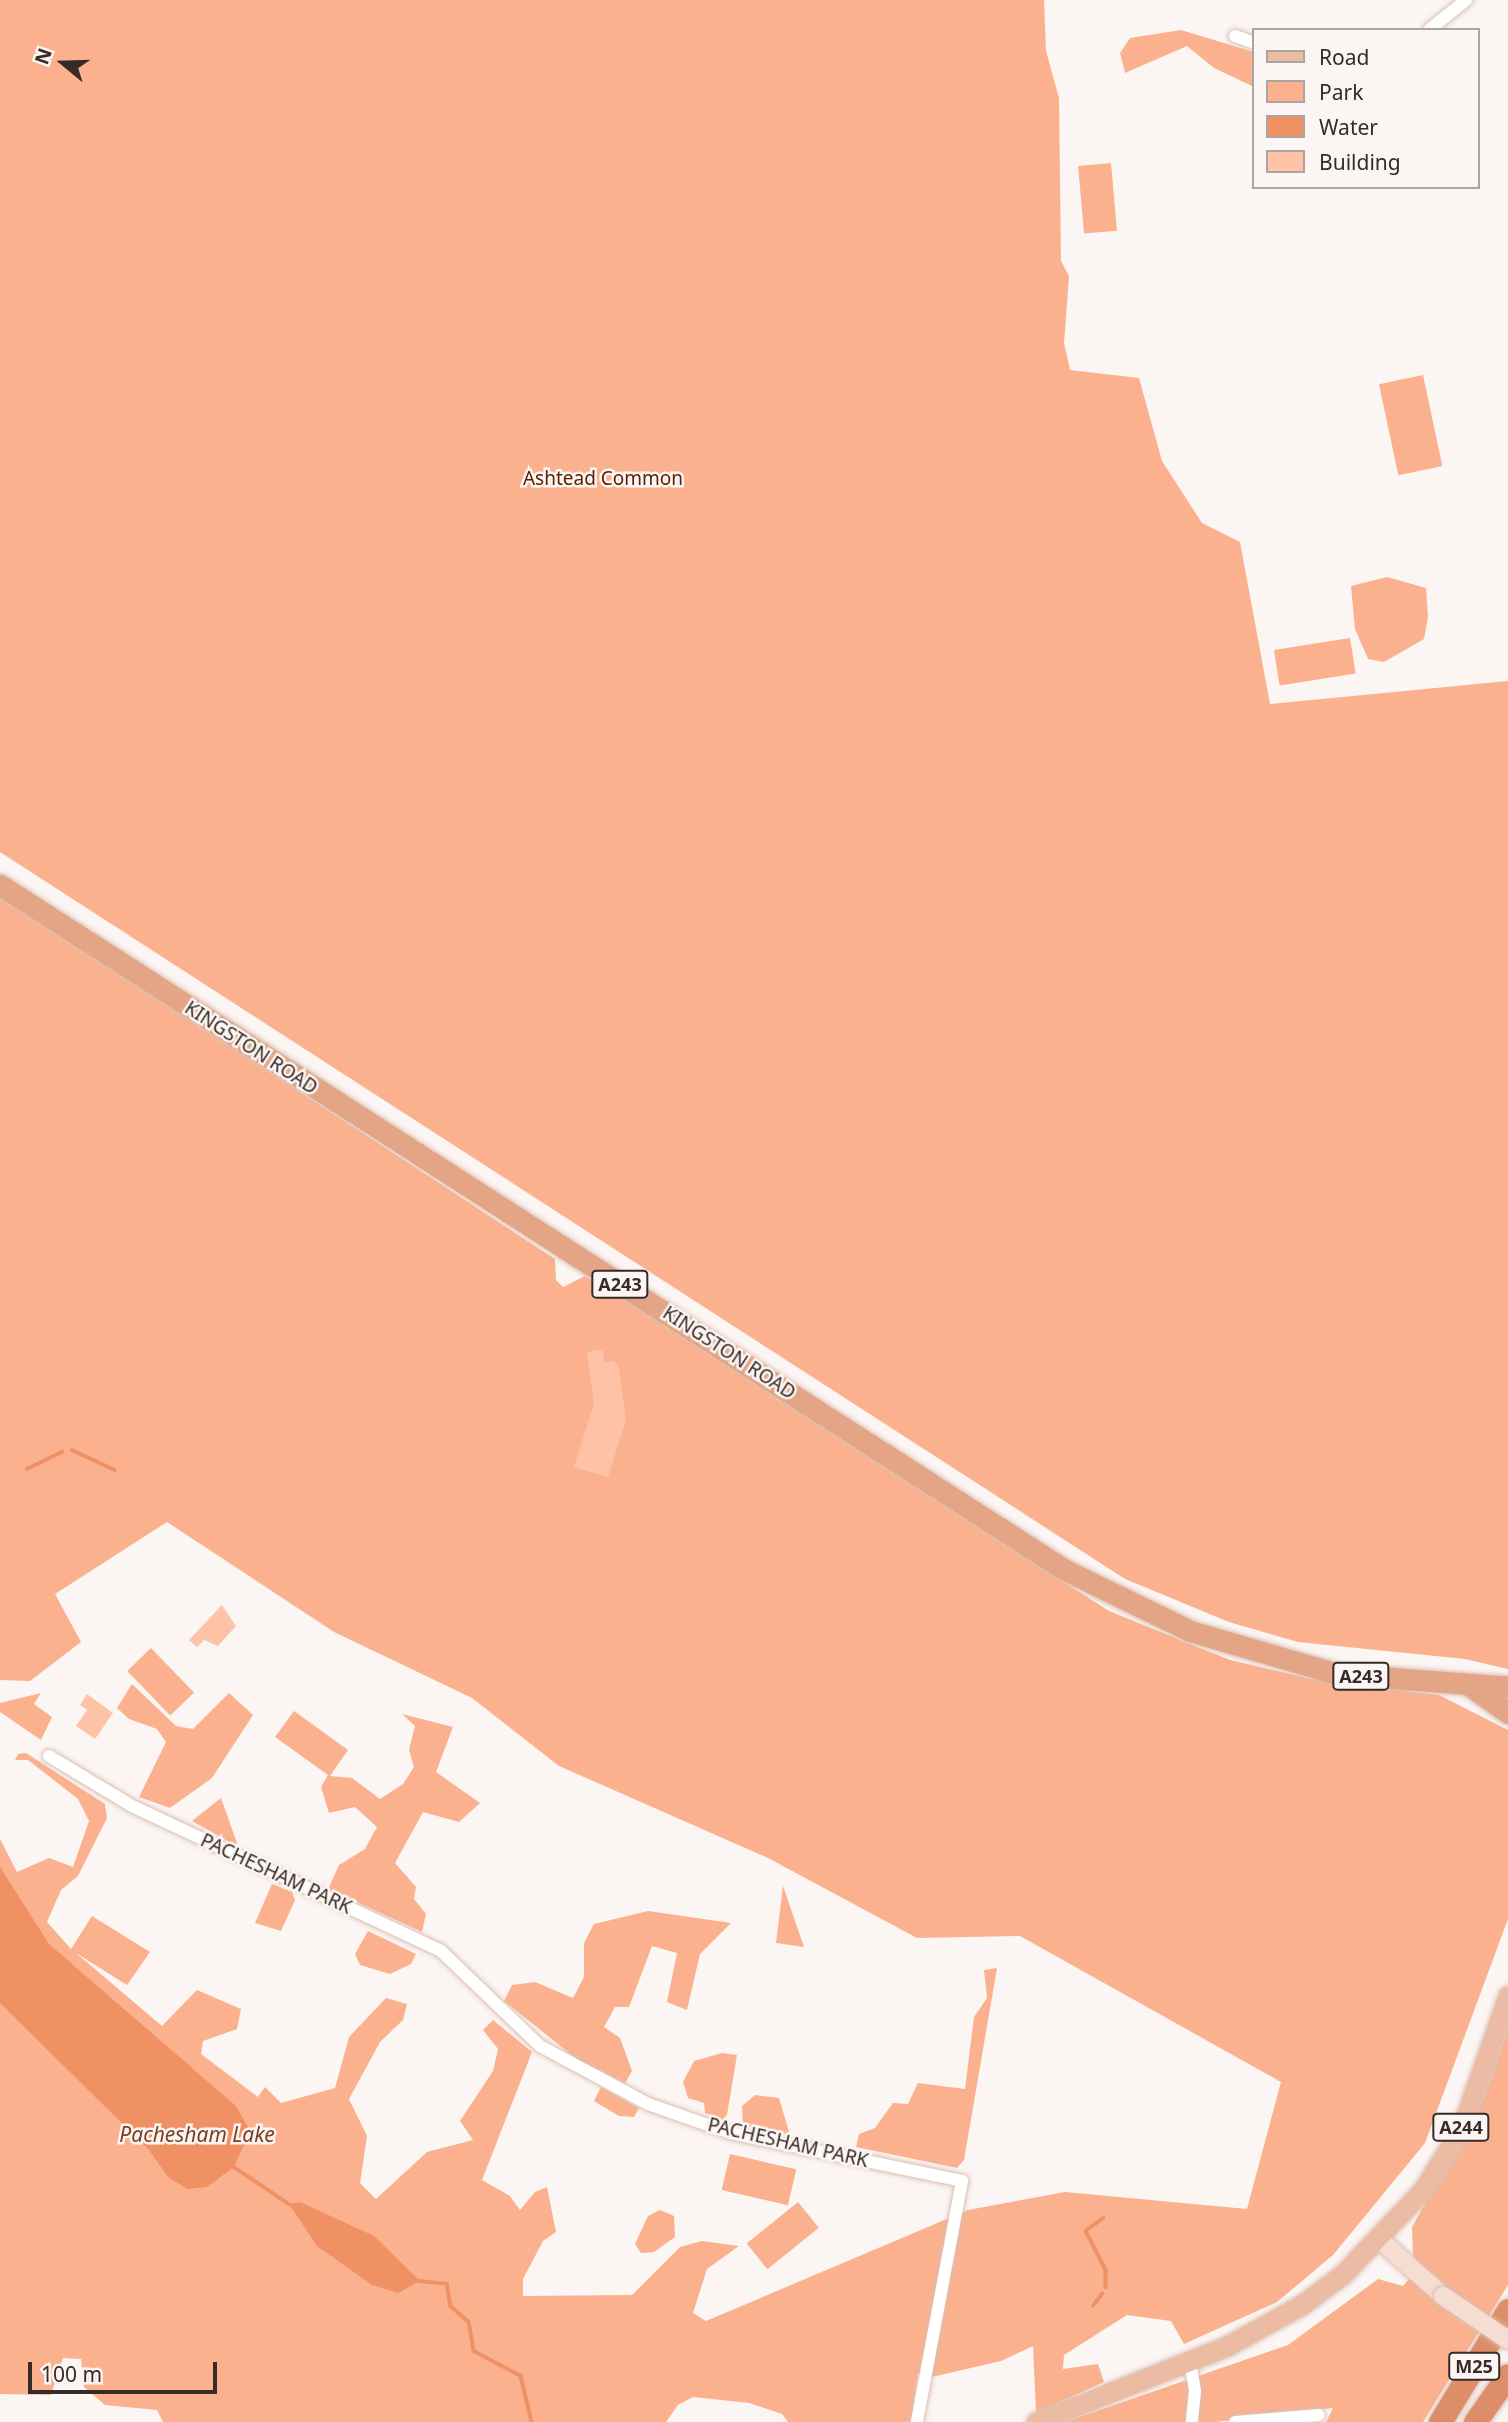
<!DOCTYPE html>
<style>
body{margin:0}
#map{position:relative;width:1508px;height:2422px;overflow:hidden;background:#fbf5f3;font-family:"Noto Sans",sans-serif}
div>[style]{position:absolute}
.green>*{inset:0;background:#fbb18e;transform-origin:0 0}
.water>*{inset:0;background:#f09163}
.stream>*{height:3.5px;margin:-1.75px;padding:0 1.75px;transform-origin:1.75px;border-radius:1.75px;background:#f09163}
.building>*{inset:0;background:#fec3a7}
.roads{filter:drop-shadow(0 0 2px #dbbfb1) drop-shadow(0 0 2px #dbbfb1)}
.minor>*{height:12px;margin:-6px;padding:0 6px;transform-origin:6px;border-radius:6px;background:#fff}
.secondary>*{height:18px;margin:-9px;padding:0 9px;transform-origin:9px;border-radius:9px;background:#f5ddd2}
.primary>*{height:19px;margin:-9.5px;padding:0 9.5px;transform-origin:9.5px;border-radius:9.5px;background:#ebbba4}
.trunk>*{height:21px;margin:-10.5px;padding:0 10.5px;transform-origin:10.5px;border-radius:10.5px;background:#e4a486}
.motorway>*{height:23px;margin:-11.5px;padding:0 11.5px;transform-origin:11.5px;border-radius:11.5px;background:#dd8e68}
.bridges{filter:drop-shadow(0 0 2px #dbbfb1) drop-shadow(0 0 2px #dbbfb1)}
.secondary-bridge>*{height:18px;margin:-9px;padding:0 9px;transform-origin:9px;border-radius:9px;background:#f5ddd2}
span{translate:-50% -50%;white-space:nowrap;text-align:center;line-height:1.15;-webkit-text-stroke:5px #fbf5f3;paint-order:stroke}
.shield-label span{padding:2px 5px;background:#fbf5f3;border:2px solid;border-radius:5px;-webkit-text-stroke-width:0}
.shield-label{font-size:18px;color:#362b26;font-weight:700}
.park-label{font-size:19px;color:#5b2100}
.street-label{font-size:19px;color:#362b26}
.water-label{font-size:21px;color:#7c3f1f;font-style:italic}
.legend{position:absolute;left:1252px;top:28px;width:228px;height:161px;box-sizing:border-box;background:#fbf5f3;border:2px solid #aca4a1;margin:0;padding:9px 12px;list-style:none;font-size:21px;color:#362b26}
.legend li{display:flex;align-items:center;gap:14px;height:35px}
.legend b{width:35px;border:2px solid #aca4a1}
.north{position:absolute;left:28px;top:28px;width:70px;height:70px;-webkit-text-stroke:5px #fbf5f3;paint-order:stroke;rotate:289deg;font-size:19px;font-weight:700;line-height:28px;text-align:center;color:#362b26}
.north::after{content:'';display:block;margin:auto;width:24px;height:32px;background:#362b26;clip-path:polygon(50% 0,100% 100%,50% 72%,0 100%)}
.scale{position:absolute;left:28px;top:2362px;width:189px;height:32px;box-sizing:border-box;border:4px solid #362b26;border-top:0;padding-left:9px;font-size:21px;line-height:24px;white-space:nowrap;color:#362b26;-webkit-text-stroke:5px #fbf5f3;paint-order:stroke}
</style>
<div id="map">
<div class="green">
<div style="clip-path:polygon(0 0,1044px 0,1046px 51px,1059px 98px,1061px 261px,1069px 276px,1064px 343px,1070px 370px,1139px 378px,1162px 461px,1202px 523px,1240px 542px,1270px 704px,1508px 681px,1508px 1669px,1465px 1659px,1298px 1642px,1229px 1622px,1125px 1579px,0 852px)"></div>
<div style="clip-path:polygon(1181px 30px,1254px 52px,1254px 87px,1214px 68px,1187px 46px,1125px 73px,1120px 53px,1130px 38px)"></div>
<div style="left:1111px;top:163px;width:68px;height:33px;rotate:85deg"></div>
<div style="left:1423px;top:375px;width:93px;height:45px;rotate:78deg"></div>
<div style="clip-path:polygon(1387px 577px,1426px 588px,1428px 617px,1424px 639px,1384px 662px,1368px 659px,1355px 629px,1351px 586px)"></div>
<div style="left:1350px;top:638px;width:36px;height:77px;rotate:81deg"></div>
<div style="clip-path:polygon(0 895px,555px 1259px,556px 1280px,563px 1287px,585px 1276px,618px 1294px,1109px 1611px,1230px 1660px,1312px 1679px,1439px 1695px,1508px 1730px,1508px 1919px,1425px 2143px,1333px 2255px,1277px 2302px,1184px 2344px,1171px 2321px,1127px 2315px,1064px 2355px,1063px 2369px,1098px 2364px,1104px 2382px,1036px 2413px,1033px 2346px,1001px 2361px,932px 2377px,918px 2373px,911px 2422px,788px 2422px,782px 2414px,749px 2403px,693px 2397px,678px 2405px,666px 2422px,163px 2422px,157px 2410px,105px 2405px,84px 2387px,81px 2359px,63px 2358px,51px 2395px,0 2394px,0 1839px,17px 1872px,49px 1858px,73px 1867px,89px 1821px,78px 1799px,28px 1760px,15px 1760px,18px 1754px,26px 1753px,105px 1804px,107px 1818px,78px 1876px,61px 1890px,47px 1922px,71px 1949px,92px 1916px,150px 1952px,127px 1985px,76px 1953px,162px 2026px,197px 1990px,241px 2009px,237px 2029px,203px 2041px,201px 2054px,258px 2097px,265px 2087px,281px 2103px,335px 2088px,349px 2037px,386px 1998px,407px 2004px,403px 2020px,380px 2042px,349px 2099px,367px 2136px,360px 2183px,376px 2199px,427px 2152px,473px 2140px,460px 2121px,493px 2071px,498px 2049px,483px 2030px,493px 2020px,532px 2052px,482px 2180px,510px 2196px,520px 2210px,535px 2192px,547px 2187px,556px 2232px,543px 2241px,523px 2279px,523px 2296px,632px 2295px,680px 2247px,702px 2241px,739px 2246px,707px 2269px,693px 2313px,706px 2321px,968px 2210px,1065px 2192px,1247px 2209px,1281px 2082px,1020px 1936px,917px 1938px,768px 1858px,559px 1766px,472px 1698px,334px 1632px,167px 1522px,55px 1594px,81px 1642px,30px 1681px,0 1680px)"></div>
<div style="left:151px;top:1648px;width:62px;height:33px;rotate:46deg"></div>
<div style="clip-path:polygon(132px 1684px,176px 1726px,193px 1729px,229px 1693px,253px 1715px,212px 1778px,170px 1808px,139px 1797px,166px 1742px,157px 1729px,129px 1719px,117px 1708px)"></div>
<div style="clip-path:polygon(41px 1693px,34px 1704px,52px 1717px,41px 1740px,0 1712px,0 1703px)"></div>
<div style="clip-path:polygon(294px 1711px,348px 1750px,330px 1776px,352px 1778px,380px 1799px,403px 1784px,414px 1767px,409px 1750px,415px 1726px,402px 1714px,453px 1727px,436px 1772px,480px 1803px,459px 1822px,423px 1812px,395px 1863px,416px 1887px,414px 1899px,426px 1914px,422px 1932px,328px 1889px,339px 1865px,365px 1849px,377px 1827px,355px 1807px,329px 1813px,321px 1787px,328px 1775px,275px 1737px)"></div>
<div style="clip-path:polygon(221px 1798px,237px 1843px,235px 1845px,192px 1821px)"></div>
<div style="clip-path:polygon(272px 1884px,292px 1892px,295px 1900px,281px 1931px,255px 1923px)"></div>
<div style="clip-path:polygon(783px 1886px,804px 1947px,776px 1943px)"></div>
<div style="clip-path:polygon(648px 1911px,731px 1923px,700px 1954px,687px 2010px,667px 2002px,677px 1953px,652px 1946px,629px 2007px,615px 2007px,604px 2027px,620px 2038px,632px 2071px,625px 2083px,578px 2060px,504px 2001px,512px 1985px,535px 1982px,573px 1998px,584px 1977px,584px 1943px,594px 1924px)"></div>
<div style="clip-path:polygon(368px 1931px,416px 1954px,411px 1964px,390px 1974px,360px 1965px,355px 1954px)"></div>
<div style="clip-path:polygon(997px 1968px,964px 2160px,957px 2168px,856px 2147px,859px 2134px,875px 2128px,893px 2103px,908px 2104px,918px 2083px,965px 2089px,974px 2017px,987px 1998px,984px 1970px)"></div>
<div style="clip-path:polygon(1508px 2029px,1508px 2285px,1423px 2422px,1326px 2422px,1333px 2408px,1215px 2422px,1065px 2422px,1288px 2345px,1378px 2279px,1403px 2286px,1420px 2266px,1413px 2256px,1412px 2227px,1483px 2100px)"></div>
<div style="clip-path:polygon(722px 2053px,737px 2055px,726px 2121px,705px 2113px,704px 2103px,688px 2098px,683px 2082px,694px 2061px)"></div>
<div style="clip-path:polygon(601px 2087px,639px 2108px,634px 2117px,619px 2116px,594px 2101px)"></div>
<div style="clip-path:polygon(755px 2095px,779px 2098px,790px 2135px,743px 2125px,742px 2106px)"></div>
<div style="left:730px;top:2154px;width:68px;height:37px;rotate:13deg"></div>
<div style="left:798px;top:2202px;width:33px;height:66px;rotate:51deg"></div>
<div style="clip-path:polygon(660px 2210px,674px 2216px,675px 2237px,654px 2252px,641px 2253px,635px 2244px,648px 2216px)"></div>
</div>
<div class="water">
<div style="clip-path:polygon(0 1867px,49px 1944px,236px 2106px,248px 2127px,247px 2138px,234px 2167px,207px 2187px,187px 2189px,168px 2177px,149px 2150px,0 2003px)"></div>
<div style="clip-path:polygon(300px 2202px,374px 2236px,420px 2281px,398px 2293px,372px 2285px,317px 2246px,289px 2204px)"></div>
</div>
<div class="stream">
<div style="left:72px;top:1450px;width:47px;rotate:24.9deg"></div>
<div style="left:27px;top:1469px;width:39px;rotate:-26deg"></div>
<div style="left:234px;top:2167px;width:66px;rotate:33.9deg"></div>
<div style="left:1104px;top:2218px;width:22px;rotate:144deg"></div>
<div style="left:1086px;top:2231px;width:44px;rotate:62.9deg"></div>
<div style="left:1106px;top:2270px;width:17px;rotate:90deg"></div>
<div style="left:420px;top:2281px;width:27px;rotate:6deg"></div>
<div style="left:447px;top:2284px;width:22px;rotate:80deg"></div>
<div style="left:451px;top:2306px;width:24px;rotate:42deg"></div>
<div style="left:469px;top:2322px;width:29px;rotate:80deg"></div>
<div style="left:474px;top:2351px;width:53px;rotate:28deg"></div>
<div style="left:521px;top:2376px;width:47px;rotate:76.6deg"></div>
<div style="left:1093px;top:2306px;width:15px;rotate:-53deg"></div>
</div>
<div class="building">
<div style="clip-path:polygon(603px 1349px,604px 1362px,614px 1361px,619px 1369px,626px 1420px,608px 1477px,574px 1467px,594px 1404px,587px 1352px)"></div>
<div style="clip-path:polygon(222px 1605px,236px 1626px,218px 1646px,204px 1640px,197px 1647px,189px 1640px)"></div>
<div style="clip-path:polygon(87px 1694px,113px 1713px,95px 1739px,76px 1726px,87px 1710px,80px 1705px)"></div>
</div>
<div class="roads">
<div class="minor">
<div style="left:1429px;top:30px;width:48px;rotate:-39deg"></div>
<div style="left:1235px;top:36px;width:20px;rotate:20deg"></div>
<div style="left:49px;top:1756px;width:97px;rotate:31.1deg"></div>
<div style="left:132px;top:1806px;width:341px;rotate:25.1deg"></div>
<div style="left:441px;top:1951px;width:137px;rotate:43.8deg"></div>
<div style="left:540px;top:2046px;width:123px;rotate:28.2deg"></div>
<div style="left:648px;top:2104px;width:88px;rotate:19.3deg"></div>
<div style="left:731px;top:2133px;width:236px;rotate:11.7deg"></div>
<div style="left:962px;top:2181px;width:245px;rotate:100.6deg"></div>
<div style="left:1190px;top:2362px;width:29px;rotate:80deg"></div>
<div style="left:1195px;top:2391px;width:31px;rotate:96deg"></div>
<div style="left:1235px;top:2422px;width:84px;rotate:-4.8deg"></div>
</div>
<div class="secondary">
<div style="left:1380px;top:2240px;width:84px;rotate:41.6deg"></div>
</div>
<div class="primary">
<div style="left:1036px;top:2422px;width:206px;rotate:-21.7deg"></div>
<div style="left:1227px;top:2346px;width:87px;rotate:-28.9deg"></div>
<div style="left:1303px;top:2304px;width:50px;rotate:-36.9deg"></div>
<div style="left:1343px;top:2274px;width:116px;rotate:-46.4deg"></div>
<div style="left:1423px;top:2190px;width:74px;rotate:-58.2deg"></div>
<div style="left:1462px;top:2127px;width:139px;rotate:-70.7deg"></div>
</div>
<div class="trunk">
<div style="left:0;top:885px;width:1266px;rotate:32.75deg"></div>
<div style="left:1065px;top:1570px;width:139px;rotate:26deg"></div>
<div style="left:1190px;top:1631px;width:153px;rotate:16.3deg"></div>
<div style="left:1337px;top:1674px;width:171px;rotate:4.3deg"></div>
<div style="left:1469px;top:1685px;width:48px;rotate:35.7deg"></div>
</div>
<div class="motorway">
<div style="left:1440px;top:2422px;width:131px;rotate:-58.7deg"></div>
<div style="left:1475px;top:2422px;width:57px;rotate:-54.9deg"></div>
</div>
</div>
<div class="bridges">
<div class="secondary-bridge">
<div style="left:1443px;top:2296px;width:78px;rotate:34.1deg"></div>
</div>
</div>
<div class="shield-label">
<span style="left:620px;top:1284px">A243</span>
<span style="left:1361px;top:1676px">A243</span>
<span style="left:1461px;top:2127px">A244</span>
<span style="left:1474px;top:2366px">M25</span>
</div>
<div class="park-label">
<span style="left:603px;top:479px">Ashtead Common</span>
</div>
<div class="street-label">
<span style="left:251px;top:1048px;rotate:33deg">KINGSTON ROAD</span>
<span style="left:729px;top:1353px;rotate:33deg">KINGSTON ROAD</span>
<span style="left:276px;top:1874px;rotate:25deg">PACHESHAM PARK</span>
<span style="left:788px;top:2143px;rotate:13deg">PACHESHAM PARK</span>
</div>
<div class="water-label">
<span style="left:197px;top:2134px">Pachesham Lake</span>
</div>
<ul class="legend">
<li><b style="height:9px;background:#ebbba4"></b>Road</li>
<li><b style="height:19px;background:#fbb18e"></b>Park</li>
<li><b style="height:19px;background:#f09163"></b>Water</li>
<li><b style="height:19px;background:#fec3a7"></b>Building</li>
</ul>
<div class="north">N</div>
<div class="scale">100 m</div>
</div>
